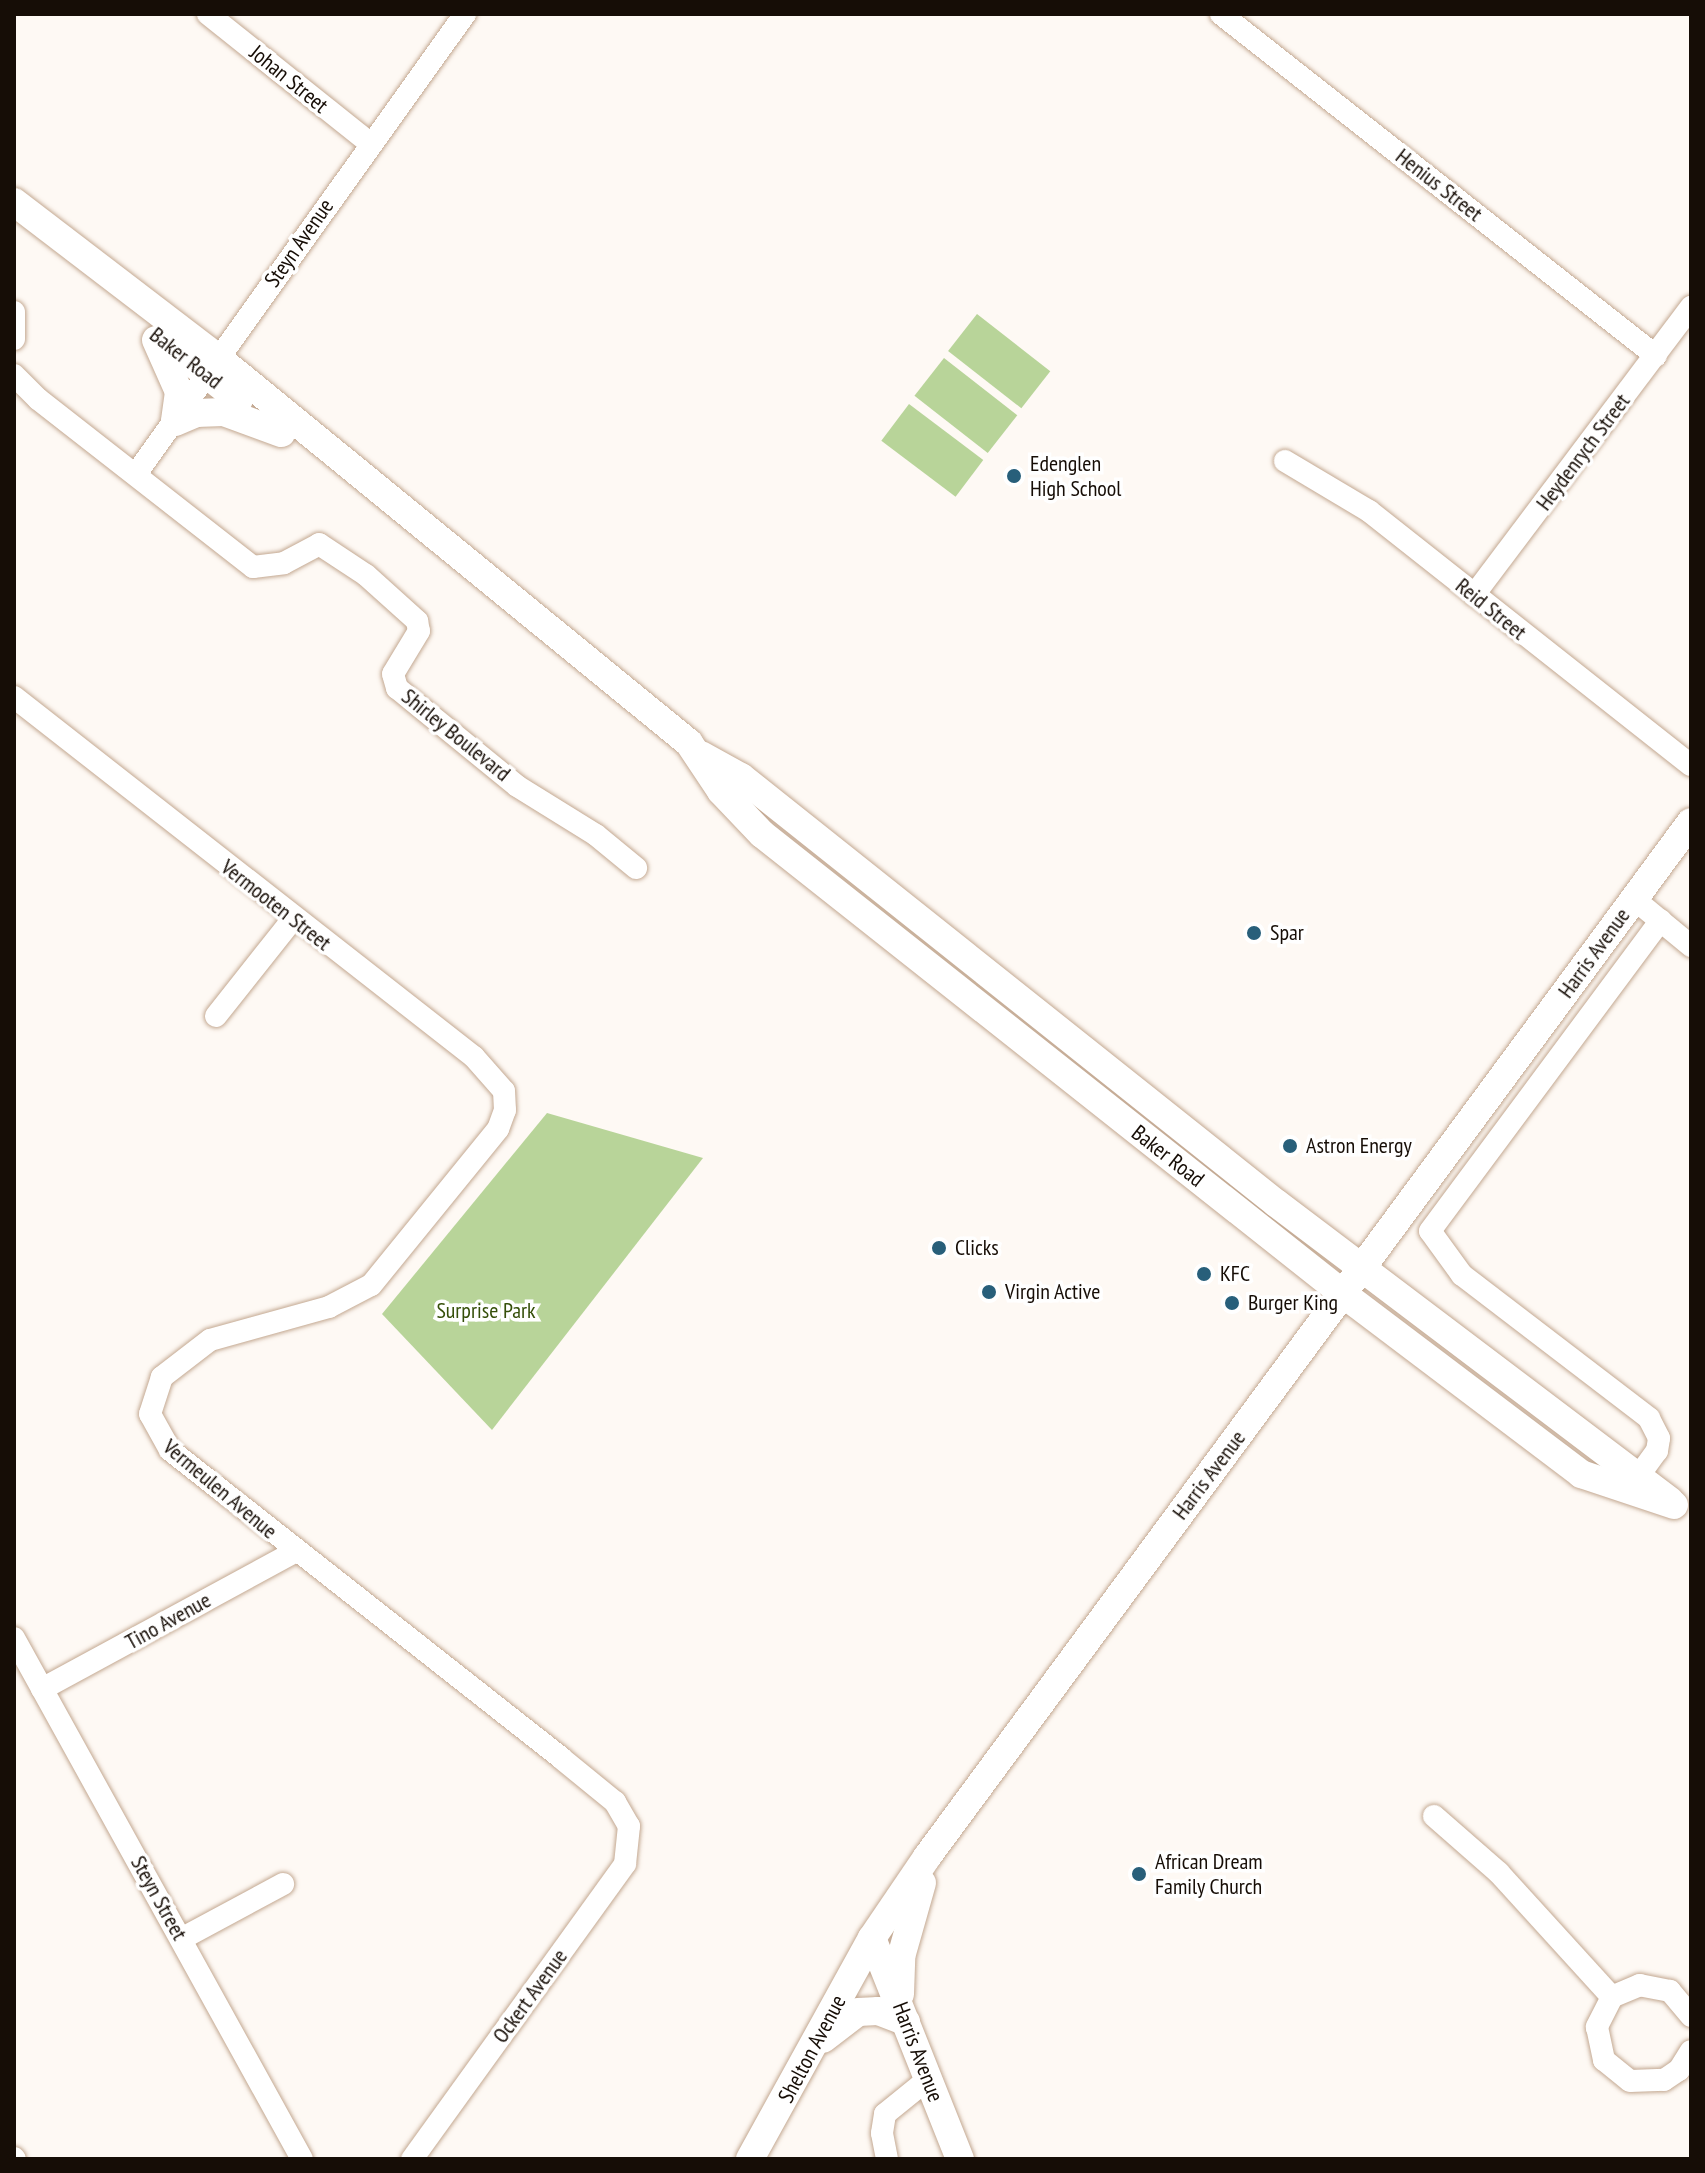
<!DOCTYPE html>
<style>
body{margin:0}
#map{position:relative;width:1705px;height:2173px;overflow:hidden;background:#fef9f4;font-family:"PT Sans Narrow",sans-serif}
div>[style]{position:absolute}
.green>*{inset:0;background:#b8d499;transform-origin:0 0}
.roads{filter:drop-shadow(0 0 2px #c3a891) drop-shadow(0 0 2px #c3a891)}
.minor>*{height:22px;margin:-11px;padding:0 11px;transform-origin:11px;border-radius:11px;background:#fff}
.major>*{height:28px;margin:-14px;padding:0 14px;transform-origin:14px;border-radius:14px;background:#fff}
.dots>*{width:22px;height:22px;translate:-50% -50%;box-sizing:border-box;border:4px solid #fff;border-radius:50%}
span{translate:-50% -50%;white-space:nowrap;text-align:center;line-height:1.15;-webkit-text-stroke:7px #fff;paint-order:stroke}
.street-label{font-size:22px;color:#160d06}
.poi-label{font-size:22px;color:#160d06}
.left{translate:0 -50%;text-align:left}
.park-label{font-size:22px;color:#354f09}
.frame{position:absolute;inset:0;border:16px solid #160d06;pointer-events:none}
</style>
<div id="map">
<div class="green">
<div style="left:977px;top:314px;width:93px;height:47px;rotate:38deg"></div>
<div style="left:944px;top:358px;width:93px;height:48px;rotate:38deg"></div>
<div style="left:909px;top:404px;width:93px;height:46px;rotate:37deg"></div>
<div style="clip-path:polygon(547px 1113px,703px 1158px,492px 1430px,382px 1314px)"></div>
</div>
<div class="roads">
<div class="minor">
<div style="left:208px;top:14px;width:208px;rotate:38.6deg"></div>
<div style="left:1221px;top:14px;width:553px;rotate:38.17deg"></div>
<div style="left:14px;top:312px;width:27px;rotate:90deg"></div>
<div style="left:14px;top:375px;width:34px;rotate:45deg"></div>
<div style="left:38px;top:399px;width:273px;rotate:38deg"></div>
<div style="left:253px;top:567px;width:31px;rotate:-7deg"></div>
<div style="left:284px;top:563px;width:40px;rotate:-28deg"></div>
<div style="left:319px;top:544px;width:56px;rotate:33.4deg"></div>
<div style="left:366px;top:575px;width:69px;rotate:42deg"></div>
<div style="left:417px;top:621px;width:10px;rotate:79deg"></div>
<div style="left:419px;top:631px;width:50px;rotate:121.2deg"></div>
<div style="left:393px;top:674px;width:15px;rotate:74deg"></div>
<div style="left:397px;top:688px;width:155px;rotate:39.2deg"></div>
<div style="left:517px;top:786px;width:93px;rotate:31.8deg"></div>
<div style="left:596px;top:835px;width:52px;rotate:39.5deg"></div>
<div style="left:1285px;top:461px;width:98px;rotate:30.8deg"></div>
<div style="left:1369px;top:511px;width:410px;rotate:38.3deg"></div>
<div style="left:136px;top:474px;width:566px;rotate:-54.43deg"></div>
<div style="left:1474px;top:595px;width:361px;rotate:-53deg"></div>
<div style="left:14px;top:697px;width:584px;rotate:38.05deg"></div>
<div style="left:474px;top:1057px;width:45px;rotate:48.6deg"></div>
<div style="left:504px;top:1091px;width:19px;rotate:87deg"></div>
<div style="left:505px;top:1110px;width:20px;rotate:110deg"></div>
<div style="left:498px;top:1129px;width:201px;rotate:129.1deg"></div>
<div style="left:371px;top:1285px;width:47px;rotate:152.4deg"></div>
<div style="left:329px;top:1307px;width:123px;rotate:164.5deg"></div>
<div style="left:210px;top:1340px;width:61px;rotate:142.4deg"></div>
<div style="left:162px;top:1377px;width:39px;rotate:108deg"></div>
<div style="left:150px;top:1414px;width:41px;rotate:60.9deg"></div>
<div style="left:170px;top:1450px;width:498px;rotate:38.2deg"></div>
<div style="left:561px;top:1758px;width:70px;rotate:39.2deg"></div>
<div style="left:615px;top:1802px;width:28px;rotate:60deg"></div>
<div style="left:629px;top:1826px;width:38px;rotate:96deg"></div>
<div style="left:625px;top:1864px;width:364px;rotate:125.8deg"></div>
<div style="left:1634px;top:899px;width:74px;rotate:39.5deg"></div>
<div style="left:216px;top:1016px;width:124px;rotate:-51.6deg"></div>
<div style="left:1640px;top:1474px;width:29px;rotate:-54deg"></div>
<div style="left:1657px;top:1451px;width:13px;rotate:-81deg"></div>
<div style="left:1659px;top:1438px;width:22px;rotate:-117deg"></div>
<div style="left:1649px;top:1418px;width:235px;rotate:-142.6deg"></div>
<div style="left:1462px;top:1275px;width:54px;rotate:-126deg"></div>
<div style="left:1430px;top:1231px;width:387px;rotate:-53.4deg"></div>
<div style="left:14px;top:1638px;width:595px;rotate:61.07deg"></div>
<div style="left:42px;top:1689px;width:287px;rotate:-28.5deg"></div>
<div style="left:1434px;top:1816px;width:86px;rotate:41.2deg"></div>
<div style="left:1499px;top:1873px;width:168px;rotate:47.7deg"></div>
<div style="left:181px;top:1939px;width:116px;rotate:-28.3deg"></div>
<div style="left:1691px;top:2016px;width:33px;rotate:-130deg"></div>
<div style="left:1670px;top:1991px;width:31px;rotate:-169deg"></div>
<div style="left:1640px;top:1985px;width:30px;rotate:157deg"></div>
<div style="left:1612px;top:1997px;width:34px;rotate:117deg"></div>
<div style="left:1597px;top:2027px;width:34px;rotate:78deg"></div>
<div style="left:1604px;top:2060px;width:33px;rotate:39deg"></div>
<div style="left:1630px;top:2081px;width:34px;rotate:-2deg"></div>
<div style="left:1664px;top:2080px;width:18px;rotate:-34deg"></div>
<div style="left:1679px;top:2070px;width:22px;rotate:-58deg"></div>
<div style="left:14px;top:2158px;width:1px;rotate:45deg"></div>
<div style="left:887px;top:2159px;width:26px;rotate:-101deg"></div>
<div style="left:882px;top:2133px;width:19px;rotate:-81deg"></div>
<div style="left:885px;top:2114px;width:54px;rotate:-39deg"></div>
</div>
<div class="major">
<div style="left:14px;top:202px;width:257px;rotate:37.4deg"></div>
<div style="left:218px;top:358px;width:608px;rotate:39.26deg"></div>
<div style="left:689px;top:743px;width:58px;rotate:56.3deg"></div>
<div style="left:721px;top:791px;width:59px;rotate:46.4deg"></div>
<div style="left:762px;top:834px;width:745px;rotate:38.35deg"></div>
<div style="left:1346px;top:1296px;width:295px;rotate:37.1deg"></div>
<div style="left:1581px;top:1474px;width:98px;rotate:18.4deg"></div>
<div style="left:162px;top:339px;width:98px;rotate:38.4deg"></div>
<div style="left:156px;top:340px;width:57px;rotate:66.1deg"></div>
<div style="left:179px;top:392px;width:30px;rotate:98deg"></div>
<div style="left:175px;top:422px;width:23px;rotate:-23deg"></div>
<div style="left:196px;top:413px;width:28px;rotate:-2deg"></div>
<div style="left:224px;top:412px;width:61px;rotate:20.2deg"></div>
<div style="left:701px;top:755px;width:46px;rotate:28.8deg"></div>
<div style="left:741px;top:777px;width:684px;rotate:38.53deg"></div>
<div style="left:1276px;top:1203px;width:494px;rotate:37.1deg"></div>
<div style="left:872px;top:1938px;width:238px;rotate:68.3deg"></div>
<div style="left:900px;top:1994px;width:37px;rotate:-88deg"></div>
<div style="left:901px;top:1957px;width:77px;rotate:-74.2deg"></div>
<div style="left:823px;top:2039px;width:44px;rotate:-37.6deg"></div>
<div style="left:858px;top:2012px;width:20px;rotate:-3deg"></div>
<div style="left:878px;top:2011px;width:30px;rotate:21deg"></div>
<div style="left:750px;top:2159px;width:252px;rotate:-61.1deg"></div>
<div style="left:872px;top:1938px;width:98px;rotate:-55.8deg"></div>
<div style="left:927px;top:1857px;width:1286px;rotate:-53.57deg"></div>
</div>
</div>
<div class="dots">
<div style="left:1014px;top:476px;background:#285f7a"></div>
<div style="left:1254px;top:933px;background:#285f7a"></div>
<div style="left:1290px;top:1146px;background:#285f7a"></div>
<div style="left:939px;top:1248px;background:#285f7a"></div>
<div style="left:1204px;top:1274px;background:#285f7a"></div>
<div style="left:989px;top:1292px;background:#285f7a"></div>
<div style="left:1232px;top:1303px;background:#285f7a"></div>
<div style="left:1139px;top:1874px;background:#285f7a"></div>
</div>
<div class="street-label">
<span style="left:289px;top:79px;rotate:39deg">Johan Street</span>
<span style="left:1439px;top:185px;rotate:38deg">Henius Street</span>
<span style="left:299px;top:243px;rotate:-55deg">Steyn Avenue</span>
<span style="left:186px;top:358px;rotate:38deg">Baker Road</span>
<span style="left:1583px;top:452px;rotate:-53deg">Heydenrych Street</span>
<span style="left:1491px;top:609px;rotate:39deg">Reid Street</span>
<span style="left:456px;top:735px;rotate:39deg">Shirley Boulevard</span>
<span style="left:276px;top:905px;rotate:38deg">Vermooten Street</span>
<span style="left:1594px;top:953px;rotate:-54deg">Harris Avenue</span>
<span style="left:1168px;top:1156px;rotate:38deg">Baker Road</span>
<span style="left:1209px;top:1475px;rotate:-53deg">Harris Avenue</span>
<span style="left:220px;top:1489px;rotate:40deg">Vermeulen Avenue</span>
<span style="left:168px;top:1621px;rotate:-29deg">Tino Avenue</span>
<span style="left:159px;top:1898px;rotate:61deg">Steyn Street</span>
<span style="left:530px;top:1996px;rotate:-54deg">Ockert Avenue</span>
<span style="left:812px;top:2049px;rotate:-62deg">Shelton Avenue</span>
<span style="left:918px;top:2052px;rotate:69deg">Harris Avenue</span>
</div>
<div class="poi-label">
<span class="left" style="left:1030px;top:476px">Edenglen<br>High School</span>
<span class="left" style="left:1270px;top:933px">Spar</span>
<span class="left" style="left:1306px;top:1146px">Astron Energy</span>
<span class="left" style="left:955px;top:1248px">Clicks</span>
<span class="left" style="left:1220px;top:1274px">KFC</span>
<span class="left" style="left:1005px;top:1292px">Virgin Active</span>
<span class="left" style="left:1248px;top:1303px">Burger King</span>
<span class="left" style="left:1155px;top:1874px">African Dream<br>Family Church</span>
</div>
<div class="park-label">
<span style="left:486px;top:1311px">Surprise Park</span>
</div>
<div class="frame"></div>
</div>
